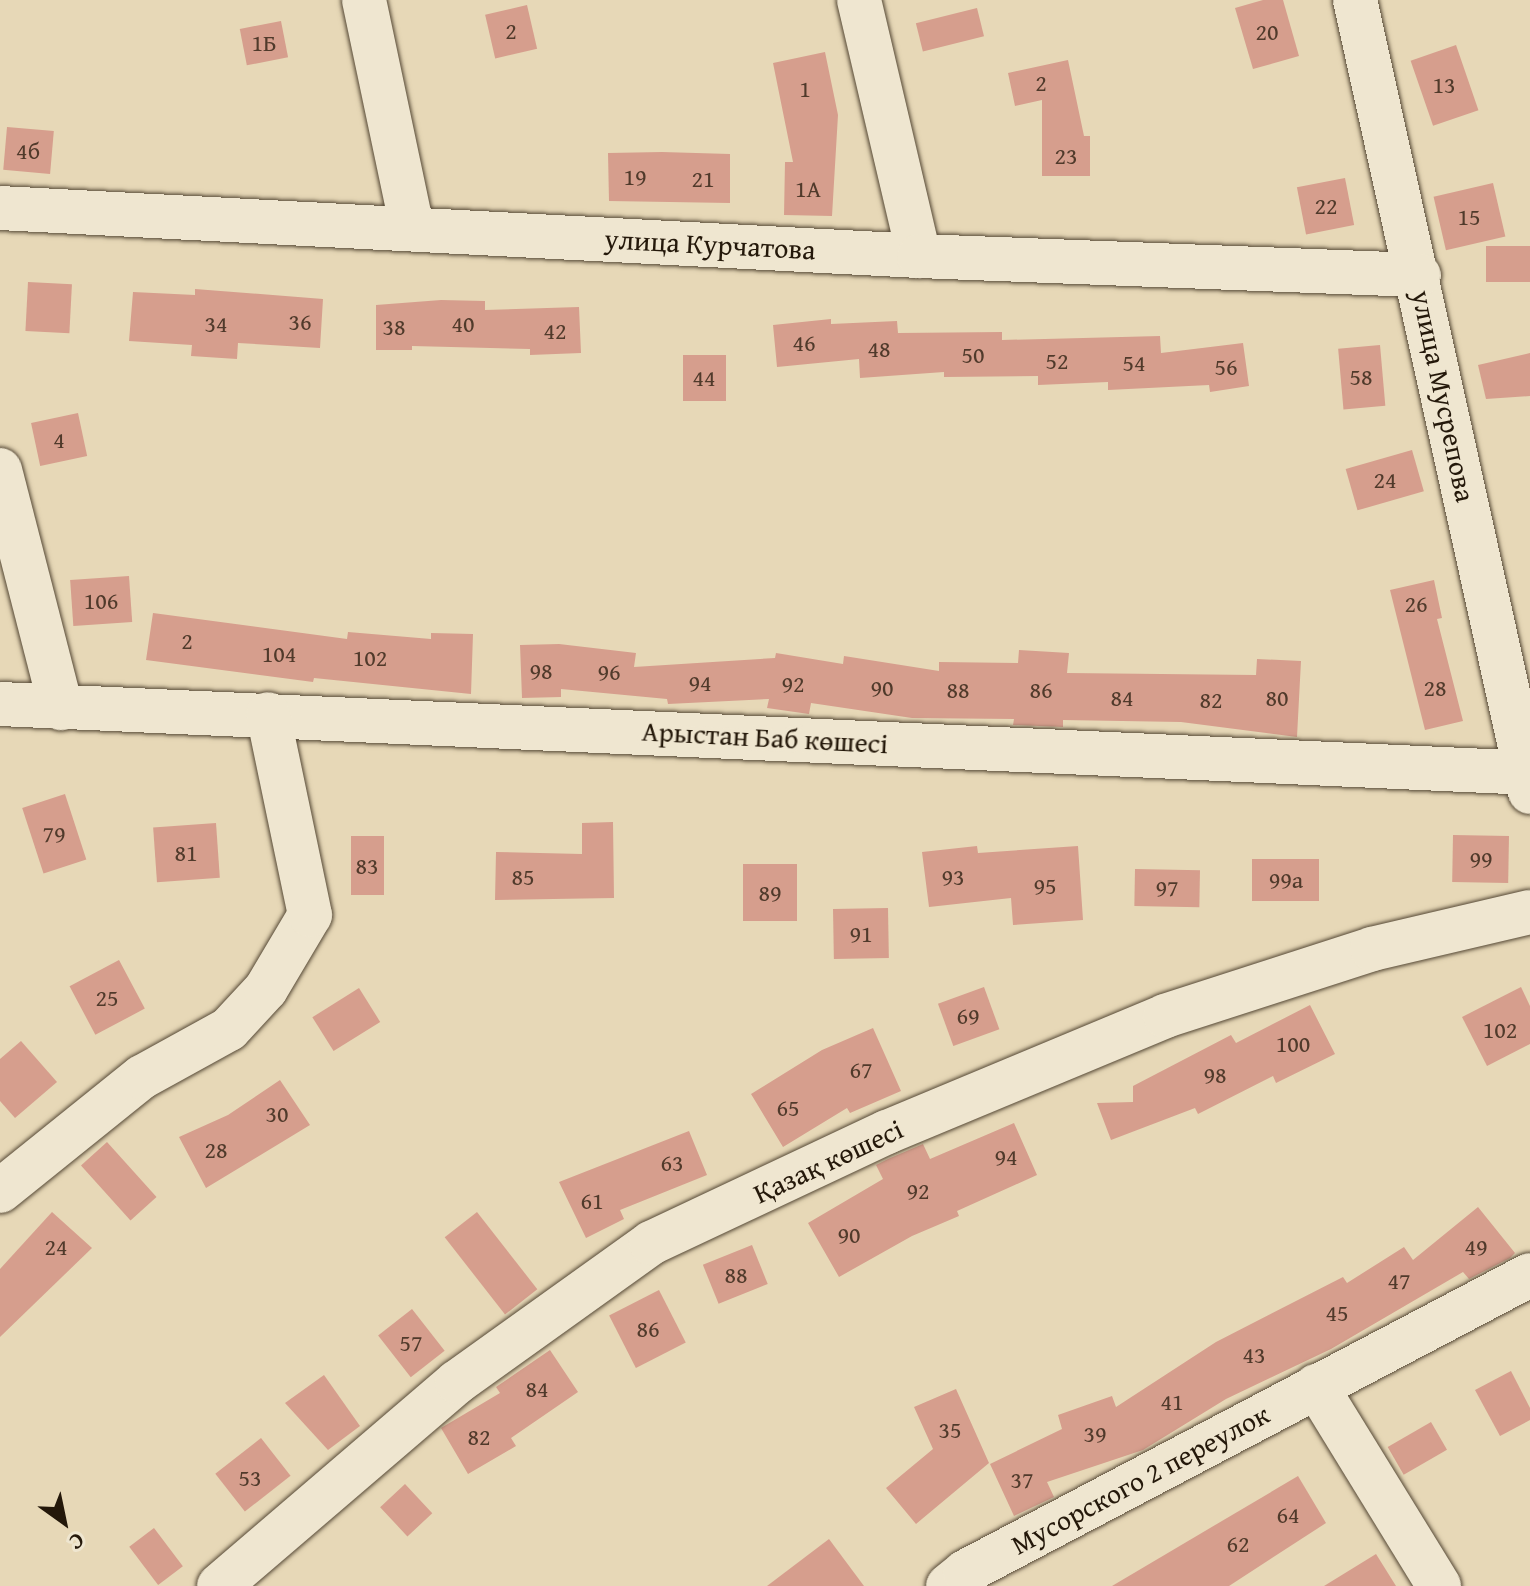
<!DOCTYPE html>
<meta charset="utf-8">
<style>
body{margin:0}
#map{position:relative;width:1530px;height:1586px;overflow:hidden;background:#e7d8b7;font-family:"Gentium Book Plus",serif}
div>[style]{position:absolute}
.building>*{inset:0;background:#d69e8d;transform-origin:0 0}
.roads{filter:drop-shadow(0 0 2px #554835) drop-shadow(0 0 2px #554835)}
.minor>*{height:44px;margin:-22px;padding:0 22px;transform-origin:22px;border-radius:22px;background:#efe6d0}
span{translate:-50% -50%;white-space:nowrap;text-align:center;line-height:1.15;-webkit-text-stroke:8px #efe6d0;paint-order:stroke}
.number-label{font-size:24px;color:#503a2b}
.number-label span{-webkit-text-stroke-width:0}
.street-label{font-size:28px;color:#24180a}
.north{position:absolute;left:24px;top:1482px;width:80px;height:80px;-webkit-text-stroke:6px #efe6d0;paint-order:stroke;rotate:147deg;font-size:22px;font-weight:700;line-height:32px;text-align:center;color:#24180a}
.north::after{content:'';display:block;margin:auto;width:28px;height:36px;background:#24180a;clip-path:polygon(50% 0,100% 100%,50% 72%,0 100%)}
</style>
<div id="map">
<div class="building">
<div style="clip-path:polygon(1263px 0,1283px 0,1299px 56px,1253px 69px,1235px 8px)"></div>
<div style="left:527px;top:5px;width:45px;height:43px;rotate:77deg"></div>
<div style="left:977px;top:8px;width:29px;height:63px;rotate:76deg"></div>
<div style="left:281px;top:21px;width:37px;height:42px;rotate:79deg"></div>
<div style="left:1456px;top:45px;width:69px;height:48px;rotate:71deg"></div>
<div style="clip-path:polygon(825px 52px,838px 115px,832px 216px,784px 215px,785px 162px,793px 162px,773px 63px)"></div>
<div style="clip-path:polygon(1068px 60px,1084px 136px,1090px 136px,1090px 176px,1042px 176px,1042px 100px,1015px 106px,1008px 73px)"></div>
<div style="left:7px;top:127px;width:47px;height:43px;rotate:5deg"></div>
<div style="clip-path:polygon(662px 152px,730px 154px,730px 203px,609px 201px,608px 153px)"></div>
<div style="left:1345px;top:178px;width:48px;height:49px;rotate:79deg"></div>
<div style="left:1493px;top:183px;width:55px;height:61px;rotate:77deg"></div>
<div style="left:1530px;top:246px;width:36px;height:44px;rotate:90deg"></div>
<div style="left:28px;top:282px;width:44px;height:49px;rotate:3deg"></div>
<div style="clip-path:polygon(195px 289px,323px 299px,320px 348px,238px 343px,237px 359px,191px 356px,192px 345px,129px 341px,133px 292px,195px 295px)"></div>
<div style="clip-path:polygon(441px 300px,485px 301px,485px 310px,579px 307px,581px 353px,530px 355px,530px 349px,412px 346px,412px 350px,376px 350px,376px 305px)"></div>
<div style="clip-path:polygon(831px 319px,831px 324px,897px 321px,898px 333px,1002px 332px,1002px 340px,1160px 336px,1161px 353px,1243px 343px,1249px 386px,1210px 392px,1209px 385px,1108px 390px,1108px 382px,1038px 385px,1038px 376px,944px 377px,944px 372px,860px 378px,859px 359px,777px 367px,773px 325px)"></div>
<div style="left:1380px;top:345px;width:61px;height:42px;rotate:85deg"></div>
<div style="clip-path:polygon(1530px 353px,1530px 396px,1486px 399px,1478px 365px)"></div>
<div style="left:683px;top:355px;width:43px;height:46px"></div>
<div style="left:78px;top:413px;width:44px;height:48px;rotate:78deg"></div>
<div style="left:1412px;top:450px;width:43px;height:69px;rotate:74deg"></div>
<div style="left:129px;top:576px;width:46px;height:59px;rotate:86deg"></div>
<div style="clip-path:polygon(1434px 580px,1442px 618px,1437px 619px,1463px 721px,1425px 730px,1390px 590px)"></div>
<div style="clip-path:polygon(153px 613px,347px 639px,348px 632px,431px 639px,431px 633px,473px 634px,471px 694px,314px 678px,313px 682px,146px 660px)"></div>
<div style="clip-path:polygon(559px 644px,636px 653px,634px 667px,775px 658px,776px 653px,843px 664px,844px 656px,939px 671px,939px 662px,1018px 663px,1019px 650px,1069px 653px,1067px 673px,1256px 675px,1257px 659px,1301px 661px,1297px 737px,1181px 722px,1063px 720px,1063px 727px,1013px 725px,1014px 719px,912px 718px,811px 703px,809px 714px,767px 708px,769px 699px,668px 704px,667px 699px,561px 689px,561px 697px,522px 698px,520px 645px)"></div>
<div style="left:65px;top:794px;width:69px;height:45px;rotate:72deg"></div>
<div style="clip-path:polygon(613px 822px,614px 898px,495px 900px,496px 852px,582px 854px,582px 823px)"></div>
<div style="left:216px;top:823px;width:55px;height:63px;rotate:86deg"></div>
<div style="left:1453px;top:835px;width:56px;height:47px;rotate:1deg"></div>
<div style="left:351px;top:836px;width:33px;height:59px"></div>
<div style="clip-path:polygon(977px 846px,978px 853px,1078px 846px,1083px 920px,1013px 925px,1011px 898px,929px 907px,922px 852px)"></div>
<div style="left:1319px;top:859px;width:42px;height:67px;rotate:90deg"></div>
<div style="left:743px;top:864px;width:54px;height:57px"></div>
<div style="left:1135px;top:869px;width:65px;height:37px;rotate:1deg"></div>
<div style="left:888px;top:908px;width:50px;height:55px;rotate:89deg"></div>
<div style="left:119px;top:960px;width:55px;height:56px;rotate:62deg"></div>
<div style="left:984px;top:987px;width:45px;height:49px;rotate:70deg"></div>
<div style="clip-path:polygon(1521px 987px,1530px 1006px,1530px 1044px,1487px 1066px,1462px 1017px)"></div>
<div style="left:359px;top:988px;width:40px;height:55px;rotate:58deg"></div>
<div style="clip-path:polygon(1310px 1005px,1335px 1054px,1276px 1083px,1273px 1076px,1198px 1114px,1195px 1108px,1111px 1140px,1097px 1103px,1133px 1102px,1133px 1086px,1231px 1035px,1236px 1043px)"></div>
<div style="clip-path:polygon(873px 1028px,901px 1091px,850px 1113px,847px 1108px,783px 1147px,751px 1094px,822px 1050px)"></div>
<div style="clip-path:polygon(21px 1041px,57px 1082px,15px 1118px,0 1101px,0 1059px)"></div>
<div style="clip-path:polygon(280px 1080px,310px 1125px,206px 1188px,179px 1137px,228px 1115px)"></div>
<div style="clip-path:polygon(1014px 1123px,1037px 1175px,957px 1211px,959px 1216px,912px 1236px,839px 1277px,808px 1223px,883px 1179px,876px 1165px,888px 1159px,923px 1144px,930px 1159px)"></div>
<div style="clip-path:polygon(689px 1131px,707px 1175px,620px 1210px,624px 1219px,586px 1238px,559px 1182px)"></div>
<div style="left:107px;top:1142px;width:74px;height:35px;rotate:48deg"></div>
<div style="clip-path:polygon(1478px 1207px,1515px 1253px,1510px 1258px,1469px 1279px,1463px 1272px,1331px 1349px,1226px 1399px,1143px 1450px,1047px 1482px,1054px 1497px,1014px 1516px,990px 1464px,1062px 1429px,1058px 1415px,1112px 1396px,1116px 1407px,1216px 1342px,1343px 1277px,1347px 1283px,1404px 1247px,1413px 1260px)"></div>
<div style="clip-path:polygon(52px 1212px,92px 1248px,0 1337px,0 1269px)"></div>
<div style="left:477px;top:1212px;width:98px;height:41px;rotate:52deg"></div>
<div style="left:752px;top:1245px;width:42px;height:53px;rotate:68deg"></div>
<div style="left:659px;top:1290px;width:59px;height:56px;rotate:63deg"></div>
<div style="left:412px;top:1309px;width:53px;height:43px;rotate:52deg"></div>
<div style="clip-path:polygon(550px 1350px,578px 1392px,511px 1438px,516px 1446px,468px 1474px,441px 1428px,500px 1393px,496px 1387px)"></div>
<div style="clip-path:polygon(1511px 1371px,1530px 1408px,1530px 1420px,1500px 1436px,1475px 1390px)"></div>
<div style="clip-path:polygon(324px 1375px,360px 1426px,328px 1450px,285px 1403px)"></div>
<div style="clip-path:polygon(956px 1389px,989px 1463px,916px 1524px,886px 1488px,933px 1449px,914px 1407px)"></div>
<div style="left:1431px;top:1422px;width:32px;height:50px;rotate:60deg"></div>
<div style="left:261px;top:1438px;width:48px;height:58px;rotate:52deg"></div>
<div style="clip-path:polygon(1298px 1476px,1326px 1523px,1229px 1586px,1112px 1586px)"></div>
<div style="left:405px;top:1484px;width:40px;height:34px;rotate:47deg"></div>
<div style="left:154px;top:1528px;width:48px;height:31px;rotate:53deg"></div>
<div style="clip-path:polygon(829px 1539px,864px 1586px,767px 1586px)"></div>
<div style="clip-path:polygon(1376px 1554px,1396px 1586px,1324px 1586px)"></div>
</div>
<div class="roads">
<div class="minor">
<div style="left:364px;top:0;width:232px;rotate:78.1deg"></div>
<div style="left:859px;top:0;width:263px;rotate:76.8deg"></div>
<div style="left:1355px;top:0;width:811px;rotate:77.54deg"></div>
<div style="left:0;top:208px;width:920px;rotate:2.99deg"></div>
<div style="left:919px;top:256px;width:500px;rotate:2.18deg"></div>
<div style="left:0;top:470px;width:246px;rotate:75.6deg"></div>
<div style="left:0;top:704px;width:1532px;rotate:2.58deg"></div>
<div style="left:0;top:1191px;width:182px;rotate:-38.8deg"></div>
<div style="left:142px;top:1077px;width:99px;rotate:-28.9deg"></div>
<div style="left:229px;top:1029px;width:54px;rotate:-47.2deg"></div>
<div style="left:266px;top:989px;width:86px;rotate:-59.3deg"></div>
<div style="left:310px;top:915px;width:205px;rotate:-101.8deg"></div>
<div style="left:1316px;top:1386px;width:235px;rotate:58.4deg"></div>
<div style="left:219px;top:1586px;width:313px;rotate:-40.6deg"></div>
<div style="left:457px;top:1382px;width:239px;rotate:-35.6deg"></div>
<div style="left:651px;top:1243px;width:261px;rotate:-25.2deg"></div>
<div style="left:887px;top:1132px;width:301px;rotate:-22.6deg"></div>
<div style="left:1165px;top:1016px;width:218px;rotate:-17.9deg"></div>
<div style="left:1372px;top:949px;width:162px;rotate:-13.2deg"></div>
<div style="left:948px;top:1586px;width:22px;rotate:-39deg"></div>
<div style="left:965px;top:1572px;width:638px;rotate:-27.73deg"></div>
</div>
</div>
<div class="number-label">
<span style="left:511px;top:31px">2</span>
<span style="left:1267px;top:32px">20</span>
<span style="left:264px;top:43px">1Б</span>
<span style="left:1041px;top:83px">2</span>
<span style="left:1444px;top:85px">13</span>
<span style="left:805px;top:89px">1</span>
<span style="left:28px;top:151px">4б</span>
<span style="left:1066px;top:156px">23</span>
<span style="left:635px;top:177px">19</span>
<span style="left:703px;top:179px">21</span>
<span style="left:808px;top:189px">1А</span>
<span style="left:1326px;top:206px">22</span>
<span style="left:1469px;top:217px">15</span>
<span style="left:300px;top:322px">36</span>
<span style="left:216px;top:324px">34</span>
<span style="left:463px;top:324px">40</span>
<span style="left:394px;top:327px">38</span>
<span style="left:555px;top:331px">42</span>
<span style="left:804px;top:343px">46</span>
<span style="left:879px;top:349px">48</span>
<span style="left:973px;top:355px">50</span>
<span style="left:1057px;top:361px">52</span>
<span style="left:1134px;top:363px">54</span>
<span style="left:1226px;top:367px">56</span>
<span style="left:1361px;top:377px">58</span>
<span style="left:704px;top:378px">44</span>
<span style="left:59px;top:440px">4</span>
<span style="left:1385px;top:480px">24</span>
<span style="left:101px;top:601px">106</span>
<span style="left:1416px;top:604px">26</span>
<span style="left:187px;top:641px">2</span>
<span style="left:279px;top:654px">104</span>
<span style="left:370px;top:658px">102</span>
<span style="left:541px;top:671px">98</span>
<span style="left:609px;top:672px">96</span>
<span style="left:700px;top:683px">94</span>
<span style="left:793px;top:684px">92</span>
<span style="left:882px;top:688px">90</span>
<span style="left:1435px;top:688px">28</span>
<span style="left:958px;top:690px">88</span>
<span style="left:1041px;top:690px">86</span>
<span style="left:1122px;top:698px">84</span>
<span style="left:1277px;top:698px">80</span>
<span style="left:1211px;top:700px">82</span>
<span style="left:54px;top:834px">79</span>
<span style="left:186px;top:853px">81</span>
<span style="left:1481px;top:859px">99</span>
<span style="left:367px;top:866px">83</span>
<span style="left:523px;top:877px">85</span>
<span style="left:953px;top:877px">93</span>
<span style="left:1286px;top:880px">99а</span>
<span style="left:1045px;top:886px">95</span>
<span style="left:1167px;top:888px">97</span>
<span style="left:770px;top:893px">89</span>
<span style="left:861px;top:934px">91</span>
<span style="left:107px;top:998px">25</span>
<span style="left:968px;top:1016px">69</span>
<span style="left:1500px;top:1030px">102</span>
<span style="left:1293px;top:1044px">100</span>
<span style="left:861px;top:1070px">67</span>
<span style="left:1215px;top:1075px">98</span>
<span style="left:788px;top:1108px">65</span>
<span style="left:277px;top:1114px">30</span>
<span style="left:216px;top:1150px">28</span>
<span style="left:1006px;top:1157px">94</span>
<span style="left:672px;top:1163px">63</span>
<span style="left:918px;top:1191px">92</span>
<span style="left:592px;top:1201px">61</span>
<span style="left:849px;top:1235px">90</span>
<span style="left:56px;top:1247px">24</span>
<span style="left:1476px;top:1247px">49</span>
<span style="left:736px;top:1275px">88</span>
<span style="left:1399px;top:1281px">47</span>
<span style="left:1337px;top:1313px">45</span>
<span style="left:648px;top:1329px">86</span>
<span style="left:411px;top:1343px">57</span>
<span style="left:1254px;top:1355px">43</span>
<span style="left:537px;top:1389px">84</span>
<span style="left:1172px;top:1402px">41</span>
<span style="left:950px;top:1430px">35</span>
<span style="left:1095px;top:1434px">39</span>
<span style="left:479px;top:1437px">82</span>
<span style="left:250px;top:1478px">53</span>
<span style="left:1022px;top:1480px">37</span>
<span style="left:1288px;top:1515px">64</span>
<span style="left:1238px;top:1544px">62</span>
</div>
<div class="street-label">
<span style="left:710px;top:244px;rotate:3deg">улица Курчатова</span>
<span style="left:1444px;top:396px;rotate:78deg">улица Мусрепова</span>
<span style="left:765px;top:737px;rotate:3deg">Арыстан Баб көшесі</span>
<span style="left:828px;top:1161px;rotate:-25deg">Қазақ көшесі</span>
<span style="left:1140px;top:1479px;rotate:-28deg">Мусорского 2 переулок</span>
</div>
<div class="north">С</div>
</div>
